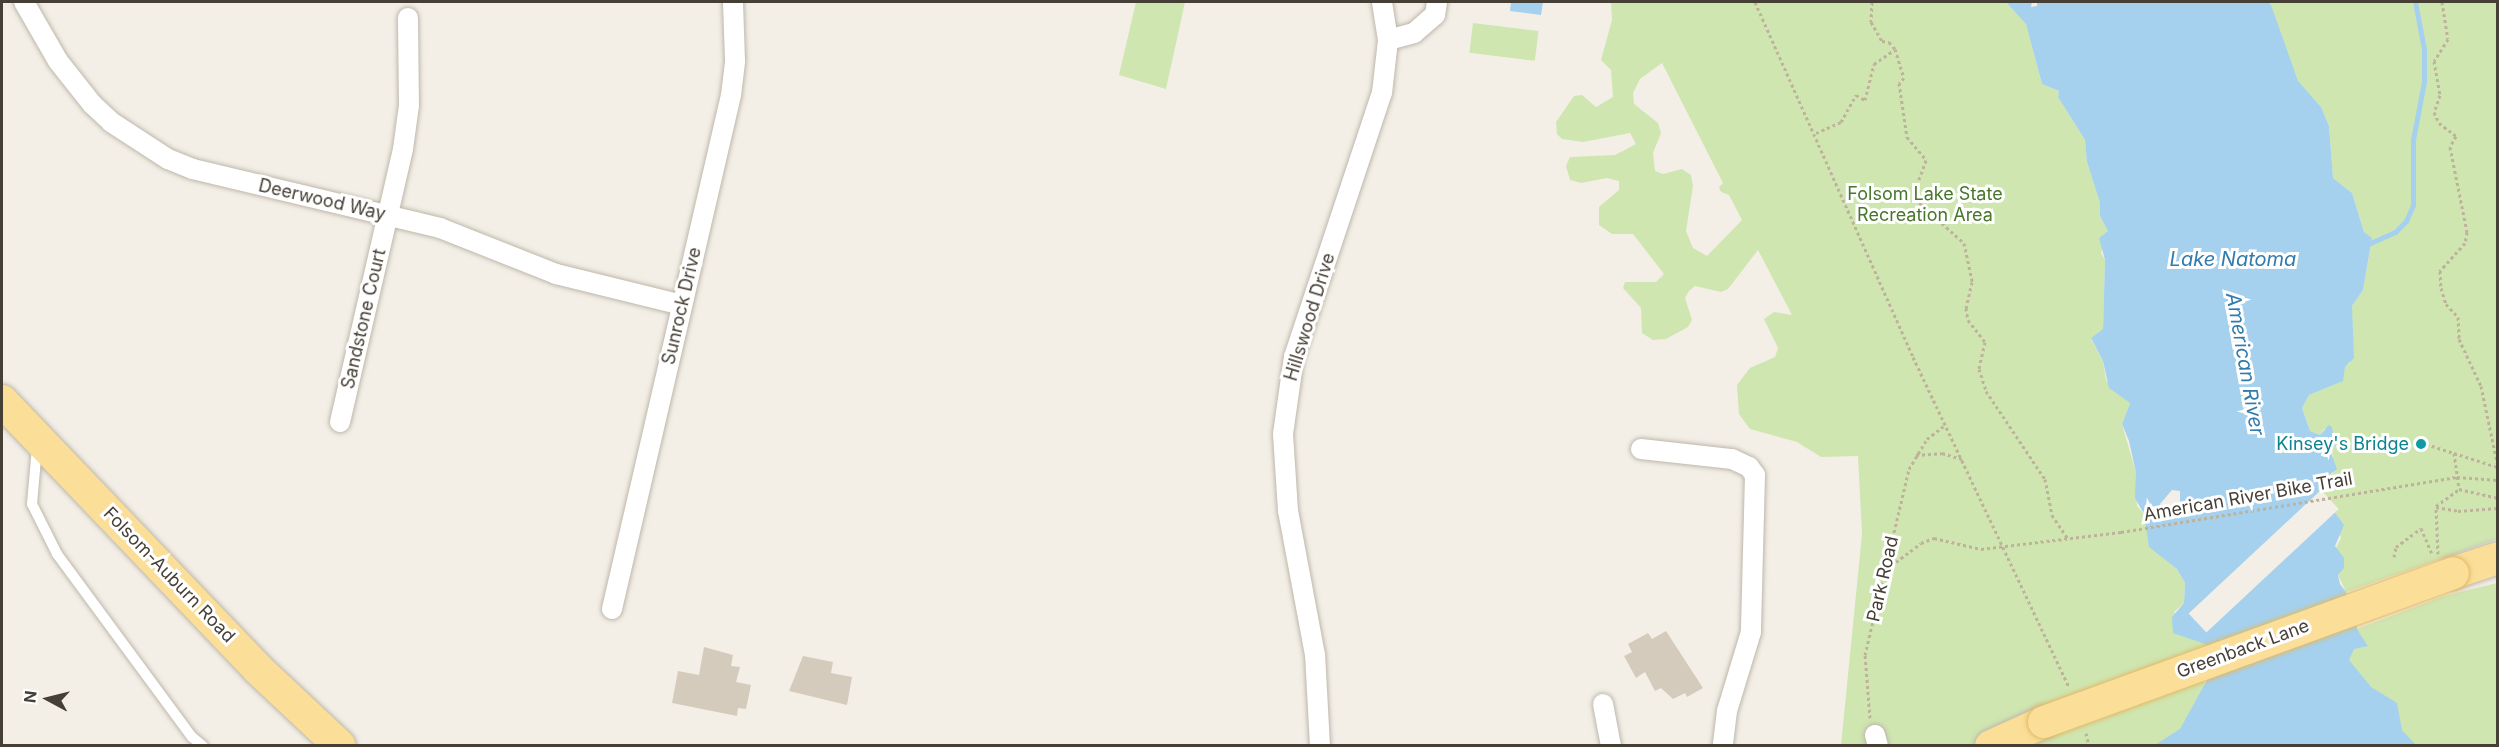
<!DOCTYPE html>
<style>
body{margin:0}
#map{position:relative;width:2499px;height:747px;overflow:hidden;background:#f3efe7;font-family:Inter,sans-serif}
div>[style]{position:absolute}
.green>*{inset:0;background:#cfe6b1;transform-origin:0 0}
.water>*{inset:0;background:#a5d1ee}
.pier>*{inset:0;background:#f3efe7;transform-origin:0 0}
.stream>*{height:5px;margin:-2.5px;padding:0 2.5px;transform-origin:2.5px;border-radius:2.5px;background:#a5d1ee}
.building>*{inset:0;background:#d4cbbc}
.path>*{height:3px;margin-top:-1.5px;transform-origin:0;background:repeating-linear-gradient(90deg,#bfb29b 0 3px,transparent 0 6px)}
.roads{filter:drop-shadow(0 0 2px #beb7aa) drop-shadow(0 0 2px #beb7aa)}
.lane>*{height:10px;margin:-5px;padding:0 5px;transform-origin:5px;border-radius:5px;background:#fff}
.street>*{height:20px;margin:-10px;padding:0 10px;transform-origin:10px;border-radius:10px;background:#fff}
.primary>*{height:32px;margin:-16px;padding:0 16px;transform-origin:16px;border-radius:16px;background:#fbde97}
.bridges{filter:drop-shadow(0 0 2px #e0ba67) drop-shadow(0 0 2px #e0ba67)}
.primary-bridge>*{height:32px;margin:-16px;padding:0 16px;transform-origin:16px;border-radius:16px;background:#fbde97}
.dots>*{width:16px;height:16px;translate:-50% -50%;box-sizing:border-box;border:3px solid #fff;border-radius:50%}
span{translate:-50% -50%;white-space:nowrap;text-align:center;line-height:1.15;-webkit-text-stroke:6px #fff;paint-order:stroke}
.park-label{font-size:18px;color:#48762b}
.street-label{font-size:18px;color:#463f36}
.culture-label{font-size:18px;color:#0d838f}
.right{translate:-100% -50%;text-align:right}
.water-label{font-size:20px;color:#327bae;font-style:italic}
.frame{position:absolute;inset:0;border:3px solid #463f36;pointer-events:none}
.north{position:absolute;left:18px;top:669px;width:60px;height:60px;-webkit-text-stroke:4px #fff;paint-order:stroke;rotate:277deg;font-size:16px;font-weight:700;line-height:24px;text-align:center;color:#463f36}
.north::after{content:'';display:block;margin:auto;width:21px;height:27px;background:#463f36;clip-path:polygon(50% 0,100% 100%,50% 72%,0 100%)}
</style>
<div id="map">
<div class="green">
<div style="clip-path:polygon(1136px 2px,1185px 2px,1166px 89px,1119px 75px)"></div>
<div style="clip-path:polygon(evenodd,1611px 2px,2006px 2px,2026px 23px,2042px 84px,2059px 91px,2058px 97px,2085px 140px,2087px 162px,2100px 203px,2100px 216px,2108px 231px,2101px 253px,2105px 260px,2103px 329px,2091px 339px,2103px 361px,2106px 380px,2130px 403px,2122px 424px,2136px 473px,2137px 506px,2144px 514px,2150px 546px,2177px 569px,2185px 583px,2184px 603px,2174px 612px,2205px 644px,2209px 657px,2204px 687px,2444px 596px,2497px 583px,2497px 745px,1841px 745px,1862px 534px,1858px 456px,1821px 457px,1797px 442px,1750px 429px,1739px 414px,1737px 385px,1750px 368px,1775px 357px,1778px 348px,1764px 319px,1774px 312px,1792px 315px,1758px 250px,1728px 289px,1721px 292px,1695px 286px,1689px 291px,1685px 298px,1692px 320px,1688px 327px,1666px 339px,1653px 340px,1642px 333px,1641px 308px,1623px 288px,1625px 282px,1656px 282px,1664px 274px,1633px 234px,1612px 234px,1599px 225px,1599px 207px,1619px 190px,1619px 181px,1607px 178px,1581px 183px,1570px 180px,1566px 166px,1570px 157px,1615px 155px,1636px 144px,1630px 133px,1583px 142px,1562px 139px,1557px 134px,1556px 122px,1574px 96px,1582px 95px,1596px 107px,1613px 97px,1611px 70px,1601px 60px,1612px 20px,1611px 2px,1662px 63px,1723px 183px,1719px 187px,1721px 192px,1729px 195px,1742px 220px,1707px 256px,1693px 248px,1686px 231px,1693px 186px,1691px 175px,1682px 169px,1663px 174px,1655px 171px,1653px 153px,1661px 133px,1658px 123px,1634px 104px,1633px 93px,1640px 79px,1662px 63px)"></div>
<div style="clip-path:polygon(2268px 2px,2497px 2px,2497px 539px,2346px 592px,2338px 575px,2344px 559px,2335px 550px,2341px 538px,2318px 489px,2320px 482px,2333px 473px,2332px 428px,2324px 429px,2320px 435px,2310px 431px,2302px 408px,2309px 395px,2342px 381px,2345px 367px,2350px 363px,2352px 306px,2363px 290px,2372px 239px,2364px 232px,2352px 193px,2333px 178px,2329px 126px,2321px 107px,2298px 82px)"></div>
<div style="left:1473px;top:23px;width:66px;height:30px;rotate:7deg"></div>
</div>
<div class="water">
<div style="clip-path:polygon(1511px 2px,1543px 2px,1541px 15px,1510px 11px)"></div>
<div style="clip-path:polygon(evenodd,2006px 2px,2032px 2px,2031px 7px,2037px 6px,2037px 2px,2268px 2px,2271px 5px,2298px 81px,2321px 107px,2329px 126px,2333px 178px,2352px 193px,2364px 232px,2372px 238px,2363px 290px,2352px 306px,2354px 358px,2345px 367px,2343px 381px,2309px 395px,2302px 408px,2310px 431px,2320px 435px,2329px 425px,2332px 427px,2335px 445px,2331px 453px,2337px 469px,2320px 482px,2318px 489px,2344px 525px,2335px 546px,2344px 558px,2344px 568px,2338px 575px,2340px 584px,2346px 592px,2358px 631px,2368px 646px,2354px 649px,2349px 660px,2371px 687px,2397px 703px,2402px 730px,2416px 745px,2155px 745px,2180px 729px,2207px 680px,2209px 657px,2205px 644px,2173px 633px,2172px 617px,2184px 603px,2185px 583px,2177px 569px,2149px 547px,2144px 514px,2135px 498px,2136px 473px,2129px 441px,2122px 424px,2130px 403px,2109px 388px,2103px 361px,2091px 338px,2103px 329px,2105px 260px,2099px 238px,2108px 231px,2100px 216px,2100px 203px,2087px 162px,2085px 140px,2058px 97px,2059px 91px,2042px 84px,2026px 24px,2006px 2px,2172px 490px,2180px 491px,2180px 502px,2176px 506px,2162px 507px,2160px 504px,2172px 490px)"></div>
</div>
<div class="pier">
<div style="left:2321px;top:490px;width:26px;height:181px;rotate:47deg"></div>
</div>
<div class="stream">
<div style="left:2368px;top:244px;width:30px;rotate:-24deg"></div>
<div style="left:2395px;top:232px;width:16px;rotate:-45deg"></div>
<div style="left:2406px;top:221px;width:17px;rotate:-66deg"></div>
<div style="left:2413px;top:205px;width:65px;rotate:-90deg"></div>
<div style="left:2413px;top:140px;width:60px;rotate:-79.4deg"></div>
<div style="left:2424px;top:81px;width:32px;rotate:-90deg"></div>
<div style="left:2424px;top:49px;width:48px;rotate:-100.8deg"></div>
</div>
<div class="building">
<div style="clip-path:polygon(1666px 631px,1703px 688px,1687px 697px,1685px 693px,1673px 699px,1661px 688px,1655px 691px,1645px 672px,1636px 678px,1624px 656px,1632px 652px,1628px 644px,1648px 633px,1652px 639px)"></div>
<div style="clip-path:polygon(704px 647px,733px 655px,731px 666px,740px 667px,736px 682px,751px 685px,746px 709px,738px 708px,737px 716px,672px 703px,678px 671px,699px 675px)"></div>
<div style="clip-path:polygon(803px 656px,833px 662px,831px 673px,852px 677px,847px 705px,789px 691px)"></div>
</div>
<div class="path">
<div style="left:1755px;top:2px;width:389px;rotate:66deg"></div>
<div style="left:1913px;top:357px;width:365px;rotate:64.7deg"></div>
<div style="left:1872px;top:2px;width:20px;rotate:93deg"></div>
<div style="left:1871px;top:22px;width:22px;rotate:60deg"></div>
<div style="left:1882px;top:41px;width:7px;rotate:8deg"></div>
<div style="left:1889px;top:42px;width:9px;rotate:49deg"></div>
<div style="left:1895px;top:49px;width:30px;rotate:73deg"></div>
<div style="left:1904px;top:78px;width:7px;rotate:135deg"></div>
<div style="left:1899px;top:83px;width:55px;rotate:81.6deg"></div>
<div style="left:1907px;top:137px;width:30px;rotate:50deg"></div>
<div style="left:1926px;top:160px;width:35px;rotate:110deg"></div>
<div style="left:1914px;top:193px;width:6px;rotate:81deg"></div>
<div style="left:1915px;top:199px;width:66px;rotate:41.9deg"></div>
<div style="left:1964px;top:243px;width:40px;rotate:78deg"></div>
<div style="left:1972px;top:282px;width:27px;rotate:103deg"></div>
<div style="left:1966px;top:308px;width:12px;rotate:81deg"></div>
<div style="left:1968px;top:320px;width:28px;rotate:52deg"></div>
<div style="left:1985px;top:342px;width:28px;rotate:103deg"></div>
<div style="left:1979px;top:369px;width:23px;rotate:72deg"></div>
<div style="left:1986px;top:391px;width:106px;rotate:56.2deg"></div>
<div style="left:2045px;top:479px;width:37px;rotate:79deg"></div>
<div style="left:2052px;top:515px;width:29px;rotate:56deg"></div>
<div style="left:2442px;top:2px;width:37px;rotate:81deg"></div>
<div style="left:2448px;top:39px;width:26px;rotate:122deg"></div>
<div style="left:2434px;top:61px;width:35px;rotate:80deg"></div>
<div style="left:2440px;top:95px;width:18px;rotate:109deg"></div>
<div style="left:2434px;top:112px;width:12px;rotate:66deg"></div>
<div style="left:2439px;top:123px;width:21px;rotate:37deg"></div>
<div style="left:2456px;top:136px;width:13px;rotate:119deg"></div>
<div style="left:2450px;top:147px;width:87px;rotate:78.7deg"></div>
<div style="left:2467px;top:232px;width:11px;rotate:100deg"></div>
<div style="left:2465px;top:243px;width:38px;rotate:132deg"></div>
<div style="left:2440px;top:271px;width:17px;rotate:87deg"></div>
<div style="left:2441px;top:288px;width:17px;rotate:73deg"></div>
<div style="left:2446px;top:304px;width:18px;rotate:47deg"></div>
<div style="left:2458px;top:317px;width:22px;rotate:87deg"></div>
<div style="left:2459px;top:339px;width:52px;rotate:64.9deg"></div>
<div style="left:2481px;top:386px;width:83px;rotate:78.1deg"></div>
<div style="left:1816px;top:133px;width:27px;rotate:-24deg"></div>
<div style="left:1841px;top:122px;width:31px;rotate:-61deg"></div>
<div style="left:1856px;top:95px;width:10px;rotate:29deg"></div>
<div style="left:1865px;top:100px;width:37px;rotate:-76deg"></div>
<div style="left:1874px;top:64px;width:24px;rotate:-35deg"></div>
<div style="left:2426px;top:444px;width:29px;rotate:18deg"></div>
<div style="left:2454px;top:453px;width:36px;rotate:82deg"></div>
<div style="left:2459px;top:489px;width:40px;rotate:13deg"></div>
<div style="left:2454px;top:453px;width:45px;rotate:18deg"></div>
<div style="left:1916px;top:455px;width:26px;rotate:-4deg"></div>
<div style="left:1942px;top:453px;width:21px;rotate:17deg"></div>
<div style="left:2436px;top:506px;width:29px;rotate:-36deg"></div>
<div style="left:2438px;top:554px;width:47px;rotate:-92.4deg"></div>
<div style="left:2436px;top:507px;width:22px;rotate:10deg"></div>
<div style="left:2458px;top:511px;width:40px;rotate:-4.3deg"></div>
<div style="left:2394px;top:557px;width:10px;rotate:-79deg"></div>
<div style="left:2396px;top:547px;width:31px;rotate:-37deg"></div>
<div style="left:2421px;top:528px;width:28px;rotate:67deg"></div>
<div style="left:1887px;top:564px;width:9px;rotate:-13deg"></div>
<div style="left:1896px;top:562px;width:31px;rotate:-37deg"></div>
<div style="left:1921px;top:543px;width:14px;rotate:-21deg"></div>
<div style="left:1934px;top:538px;width:48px;rotate:13.2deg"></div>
<div style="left:1981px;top:549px;width:141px;rotate:-6.9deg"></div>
<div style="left:2121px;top:532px;width:340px;rotate:-9.3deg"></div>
<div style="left:2457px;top:477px;width:41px;rotate:4.2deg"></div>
<div style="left:1870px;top:718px;width:63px;rotate:-94.5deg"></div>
<div style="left:1865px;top:655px;width:191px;rotate:-76.7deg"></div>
<div style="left:1909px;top:469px;width:35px;rotate:-59deg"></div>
<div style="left:1927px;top:439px;width:23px;rotate:-38deg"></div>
<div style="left:2086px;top:733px;width:13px;rotate:77deg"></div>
</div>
<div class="roads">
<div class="lane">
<div style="left:37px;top:447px;width:57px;rotate:95deg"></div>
<div style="left:32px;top:504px;width:56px;rotate:63.4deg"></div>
<div style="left:57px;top:554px;width:227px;rotate:53.6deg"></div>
<div style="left:192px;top:737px;width:14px;rotate:39deg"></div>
</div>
<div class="street">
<div style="left:24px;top:2px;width:68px;rotate:60deg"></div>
<div style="left:58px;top:61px;width:55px;rotate:51.7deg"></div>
<div style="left:92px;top:104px;width:26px;rotate:43deg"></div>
<div style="left:111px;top:122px;width:68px;rotate:33deg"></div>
<div style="left:168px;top:159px;width:27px;rotate:22deg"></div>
<div style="left:193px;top:169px;width:254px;rotate:13.4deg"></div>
<div style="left:440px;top:228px;width:125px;rotate:21.6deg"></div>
<div style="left:556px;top:274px;width:130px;rotate:13.8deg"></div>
<div style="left:1388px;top:40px;width:27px;rotate:-15deg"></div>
<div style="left:1414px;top:33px;width:28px;rotate:-41deg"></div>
<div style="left:1435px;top:15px;width:13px;rotate:-81deg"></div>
<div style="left:340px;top:422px;width:280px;rotate:-77deg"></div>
<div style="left:403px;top:149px;width:44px;rotate:-82.2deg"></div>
<div style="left:409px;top:105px;width:87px;rotate:-90.7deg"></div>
<div style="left:1641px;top:449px;width:92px;rotate:6.3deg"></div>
<div style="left:1732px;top:459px;width:19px;rotate:25deg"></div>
<div style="left:1749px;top:467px;width:10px;rotate:53deg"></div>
<div style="left:1755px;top:475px;width:157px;rotate:91.5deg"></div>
<div style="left:1751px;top:632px;width:83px;rotate:106.9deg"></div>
<div style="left:1727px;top:711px;width:35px;rotate:97deg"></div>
<div style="left:612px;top:609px;width:528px;rotate:-76.96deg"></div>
<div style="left:731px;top:95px;width:35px;rotate:-83deg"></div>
<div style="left:735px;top:60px;width:58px;rotate:-92deg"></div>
<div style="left:1603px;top:704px;width:43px;rotate:79.2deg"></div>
<div style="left:1875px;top:735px;width:11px;rotate:75deg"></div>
<div style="left:1320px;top:746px;width:91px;rotate:-93.1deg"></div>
<div style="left:1315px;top:655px;width:147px;rotate:-100.6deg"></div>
<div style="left:1288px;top:511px;width:77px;rotate:-93.7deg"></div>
<div style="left:1283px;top:434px;width:78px;rotate:-81.9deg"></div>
<div style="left:1294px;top:357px;width:278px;rotate:-71.6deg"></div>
<div style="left:1382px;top:93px;width:53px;rotate:-83.5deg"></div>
<div style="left:1388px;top:40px;width:38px;rotate:-99deg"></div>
</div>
<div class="primary">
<div style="left:2px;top:401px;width:371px;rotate:46.3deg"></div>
<div style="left:258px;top:669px;width:112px;rotate:43.2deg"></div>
<div style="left:2453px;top:573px;width:47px;rotate:-18.4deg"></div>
<div style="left:1991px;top:746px;width:58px;rotate:-24.4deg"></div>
</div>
</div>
<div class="bridges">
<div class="primary-bridge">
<div style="left:2044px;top:722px;width:435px;rotate:-20deg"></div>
</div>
</div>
<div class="dots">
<div style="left:2421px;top:444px;background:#0f9aa8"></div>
</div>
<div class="park-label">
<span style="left:1925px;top:205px">Folsom Lake State<br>Recreation Area</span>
</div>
<div class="street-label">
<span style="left:322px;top:200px;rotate:13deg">Deerwood Way</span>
<span style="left:682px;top:306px;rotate:-77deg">Sunrock Drive</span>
<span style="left:1310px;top:317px;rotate:-73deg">Hillswood Drive</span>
<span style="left:364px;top:319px;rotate:-77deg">Sandstone Court</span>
<span style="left:2248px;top:497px;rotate:-10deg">American River Bike Trail</span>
<span style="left:169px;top:575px;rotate:46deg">Folsom-Auburn Road</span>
<span style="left:1883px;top:579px;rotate:-77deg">Park Road</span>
<span style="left:2243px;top:649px;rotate:-20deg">Greenback Lane</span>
</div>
<div class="culture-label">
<span class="right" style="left:2409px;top:444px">Kinsey's Bridge</span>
</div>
<div class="water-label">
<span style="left:2233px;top:259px">Lake Natoma</span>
<span style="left:2245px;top:364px;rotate:80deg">American River</span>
</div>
<div class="frame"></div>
<div class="north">N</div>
</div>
